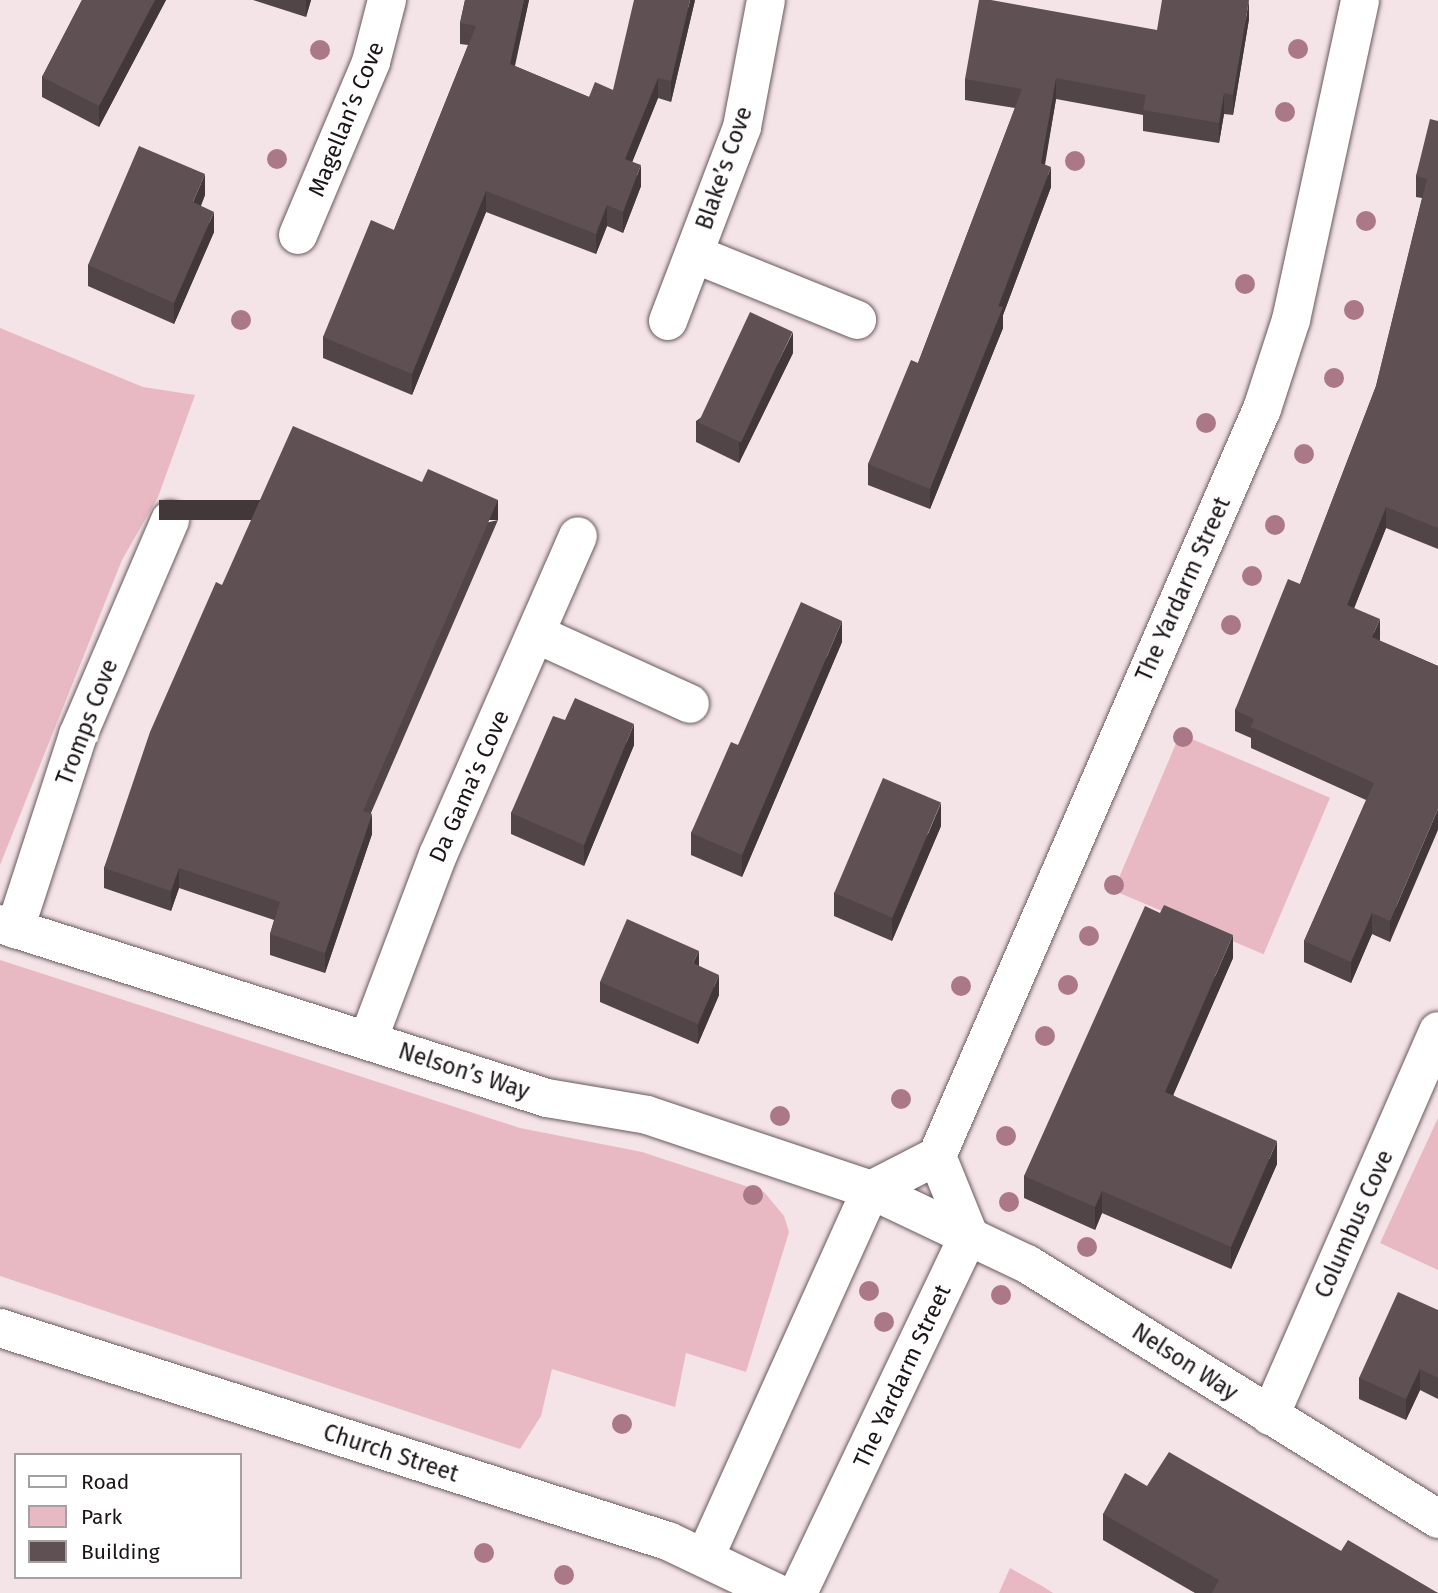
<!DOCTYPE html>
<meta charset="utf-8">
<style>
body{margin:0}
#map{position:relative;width:1438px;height:1593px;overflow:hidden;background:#f4e3e7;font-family:"Fira Sans",sans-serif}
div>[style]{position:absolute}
.green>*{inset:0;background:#e9b9c3;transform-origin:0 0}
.roads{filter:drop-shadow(0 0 2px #685a5d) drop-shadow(0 0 2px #685a5d)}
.street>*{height:38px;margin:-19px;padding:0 19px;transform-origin:19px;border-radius:19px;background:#fff}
.trees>*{width:20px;height:20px;margin:-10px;border-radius:50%;background:#ab7888}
.wall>*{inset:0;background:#514547}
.shaded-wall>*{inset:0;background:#42383a;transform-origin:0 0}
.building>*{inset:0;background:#5e5053;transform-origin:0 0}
span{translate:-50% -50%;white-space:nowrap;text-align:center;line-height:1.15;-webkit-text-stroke:7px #fff;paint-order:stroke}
.street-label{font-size:23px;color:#1b1516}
.legend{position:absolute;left:14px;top:1453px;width:228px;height:126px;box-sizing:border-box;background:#fff;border:2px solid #a4a1a2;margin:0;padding:9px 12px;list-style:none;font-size:21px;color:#1b1516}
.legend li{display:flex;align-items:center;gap:14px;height:35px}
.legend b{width:35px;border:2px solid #a4a1a2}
</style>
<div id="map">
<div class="green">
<div style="clip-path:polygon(0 328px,143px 387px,195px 395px,158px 497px,122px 560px,0 865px)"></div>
<div style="left:1180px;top:734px;width:163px;height:170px;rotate:23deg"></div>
<div style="clip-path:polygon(0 960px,520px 1128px,642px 1152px,764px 1192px,784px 1216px,789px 1232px,746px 1372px,686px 1353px,675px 1407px,552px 1369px,541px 1416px,520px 1449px,0 1276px)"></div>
<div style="clip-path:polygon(1438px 1118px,1438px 1270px,1380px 1243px)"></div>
<div style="clip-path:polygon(1010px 1568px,1042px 1586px,1053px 1593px,999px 1593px)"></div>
</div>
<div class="roads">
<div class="street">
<div style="left:298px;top:235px;width:188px;rotate:-67.1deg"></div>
<div style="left:371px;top:62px;width:64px;rotate:-75.5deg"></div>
<div style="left:694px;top:254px;width:176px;rotate:22deg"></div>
<div style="left:668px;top:321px;width:208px;rotate:-69.1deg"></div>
<div style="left:742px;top:127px;width:129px;rotate:-79.3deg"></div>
<div style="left:536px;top:634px;width:169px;rotate:24.4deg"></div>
<div style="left:0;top:924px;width:574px;rotate:17.65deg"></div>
<div style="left:547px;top:1098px;width:101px;rotate:9.6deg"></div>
<div style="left:647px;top:1115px;width:236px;rotate:18.5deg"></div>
<div style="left:871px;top:1190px;width:173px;rotate:25.4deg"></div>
<div style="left:1027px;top:1264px;width:484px;rotate:31.8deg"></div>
<div style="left:15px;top:929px;width:204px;rotate:-72deg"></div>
<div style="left:78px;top:735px;width:234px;rotate:-66.8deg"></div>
<div style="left:368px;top:1040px;width:198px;rotate:-69.3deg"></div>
<div style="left:438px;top:855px;width:348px;rotate:-66.3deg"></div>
<div style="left:0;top:1328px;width:701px;rotate:17.69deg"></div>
<div style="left:668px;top:1541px;width:121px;rotate:25.5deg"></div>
<div style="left:1270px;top:1416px;width:420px;rotate:-66.4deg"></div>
<div style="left:705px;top:1557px;width:403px;rotate:-65.7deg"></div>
<div style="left:871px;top:1190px;width:74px;rotate:-27.3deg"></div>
<div style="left:937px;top:1156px;width:815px;rotate:-66.49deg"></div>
<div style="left:1262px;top:409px;width:94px;rotate:-72deg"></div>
<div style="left:1291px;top:320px;width:327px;rotate:-77.8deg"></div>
<div style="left:798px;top:1593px;width:397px;rotate:-64.5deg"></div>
<div style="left:969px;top:1235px;width:85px;rotate:-112.1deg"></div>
</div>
</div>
<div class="trees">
<div style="left:1298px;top:49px"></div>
<div style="left:320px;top:50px"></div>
<div style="left:1285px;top:112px"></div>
<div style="left:277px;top:159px"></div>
<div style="left:1075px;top:161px"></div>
<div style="left:1366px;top:221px"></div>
<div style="left:1245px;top:284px"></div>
<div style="left:1354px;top:310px"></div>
<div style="left:241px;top:320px"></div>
<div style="left:1334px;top:378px"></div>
<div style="left:1206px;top:423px"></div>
<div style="left:1304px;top:454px"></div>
<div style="left:1275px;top:525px"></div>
<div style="left:1252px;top:576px"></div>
<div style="left:1231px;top:625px"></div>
<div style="left:1183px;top:737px"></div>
<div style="left:1114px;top:885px"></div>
<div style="left:1089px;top:936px"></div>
<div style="left:1068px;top:985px"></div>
<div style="left:961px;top:986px"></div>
<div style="left:1045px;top:1036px"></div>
<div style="left:901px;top:1099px"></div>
<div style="left:780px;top:1116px"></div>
<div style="left:1006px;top:1136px"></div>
<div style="left:753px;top:1195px"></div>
<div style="left:1009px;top:1202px"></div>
<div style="left:1087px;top:1247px"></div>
<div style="left:869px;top:1291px"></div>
<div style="left:1001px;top:1295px"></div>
<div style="left:884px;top:1322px"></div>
<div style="left:622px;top:1424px"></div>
<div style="left:484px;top:1553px"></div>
<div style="left:564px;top:1575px"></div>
</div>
<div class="wall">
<div style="clip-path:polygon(82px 0,166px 0,99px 127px,42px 97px,42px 77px)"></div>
<div style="clip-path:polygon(253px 0,311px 0,306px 17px)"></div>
<div style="clip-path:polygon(465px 0,529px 0,515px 66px,589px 97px,613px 90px,695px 0,671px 102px,658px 98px,632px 162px,641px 186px,623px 233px,607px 226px,596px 254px,486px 212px,412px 395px,323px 358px,323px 337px,394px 230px,468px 45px,460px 44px,460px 23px)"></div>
<div style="clip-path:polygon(1249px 19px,1233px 115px,1224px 114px,1219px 143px,1143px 131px,1143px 115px,1056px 99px,1045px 165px,1051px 187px,1003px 315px,1003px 328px,930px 509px,868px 485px,868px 464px,918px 363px,1015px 108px,965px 100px,965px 79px,1157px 30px)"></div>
<div style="clip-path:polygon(1438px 121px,1438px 549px,1386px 528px,1354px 608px,1380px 641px,1438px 666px,1390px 942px,1372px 934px,1351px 983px,1304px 962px,1304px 941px,1366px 800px,1251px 748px,1251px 738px,1235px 731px,1235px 710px,1300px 584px,1376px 386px,1422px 198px,1416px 197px,1416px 176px)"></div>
<div style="clip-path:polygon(205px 195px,201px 206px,214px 232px,174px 324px,88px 286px,88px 265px)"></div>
<div style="clip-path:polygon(793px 353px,739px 463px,696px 442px,696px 421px)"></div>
<div style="clip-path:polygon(498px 520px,371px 813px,372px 834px,325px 973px,270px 955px,270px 934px,274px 920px,179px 888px,171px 911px,104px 888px,104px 868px,222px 585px)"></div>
<div style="clip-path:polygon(842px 642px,742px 877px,691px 855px,691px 833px,738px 745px)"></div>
<div style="clip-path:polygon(565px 720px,634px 745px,584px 866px,511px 834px,511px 813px)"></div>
<div style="clip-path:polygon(941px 826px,892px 941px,834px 916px,834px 893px)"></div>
<div style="clip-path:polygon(1233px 958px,1173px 1095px,1277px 1164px,1231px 1269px,1102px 1213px,1095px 1230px,1024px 1198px,1024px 1176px)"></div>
<div style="clip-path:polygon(699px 966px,719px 995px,698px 1044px,600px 1002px,600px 982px)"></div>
<div style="clip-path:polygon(1438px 1310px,1438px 1399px,1420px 1390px,1406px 1420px,1359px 1399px,1359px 1378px)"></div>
<div style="clip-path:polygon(1147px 1486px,1341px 1551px,1438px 1593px,1195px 1593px,1103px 1540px,1103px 1514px)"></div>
</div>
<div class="shaded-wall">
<div style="clip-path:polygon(155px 0,166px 0,99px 127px,99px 106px)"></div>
<div style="clip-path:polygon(306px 0,311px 0,306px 17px)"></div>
<div style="clip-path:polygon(524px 0,529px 0,510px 85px,510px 64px)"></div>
<div style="clip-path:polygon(690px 0,695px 0,671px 102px,671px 81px)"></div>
<div style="clip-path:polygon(1249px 0,1249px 19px,1233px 115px,1233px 95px)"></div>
<div style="clip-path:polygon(658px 78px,658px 98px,625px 180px,625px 159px)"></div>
<div style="clip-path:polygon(1056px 78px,1056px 99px,1041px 184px,1041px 163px)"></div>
<div style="clip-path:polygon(1224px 93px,1224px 114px,1219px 143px,1219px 123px)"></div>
<div style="clip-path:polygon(641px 165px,641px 186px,623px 233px,623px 212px)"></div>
<div style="clip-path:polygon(1051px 167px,1051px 187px,1003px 315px,1003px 328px,930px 509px,930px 489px)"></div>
<div style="clip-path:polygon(205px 174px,205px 195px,193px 223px,193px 202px)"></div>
<div style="clip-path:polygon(486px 191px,486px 212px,412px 395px,412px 374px)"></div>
<div style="clip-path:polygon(607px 205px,607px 226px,596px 254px,596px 234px)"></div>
<div style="clip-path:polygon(214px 212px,214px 232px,174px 324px,174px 303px)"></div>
<div style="clip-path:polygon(793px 332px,793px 353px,739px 463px,739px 442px)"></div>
<div style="left:498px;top:500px;width:20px;height:339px;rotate:90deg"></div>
<div style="clip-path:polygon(1386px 507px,1386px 528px,1347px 626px,1347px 605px)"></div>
<div style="clip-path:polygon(1380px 619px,1380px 640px,1372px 658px,1372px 637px)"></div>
<div style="clip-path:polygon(842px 621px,842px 642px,742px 877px,742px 855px)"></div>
<div style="clip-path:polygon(634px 724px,634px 745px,584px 866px,584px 845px)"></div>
<div style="clip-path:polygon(941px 803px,941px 826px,892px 941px,892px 919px)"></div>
<div style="clip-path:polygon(1438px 809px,1438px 830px,1390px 942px,1390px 921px)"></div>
<div style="clip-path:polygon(372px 814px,372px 834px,325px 973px,325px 953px)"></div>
<div style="clip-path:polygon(179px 868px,179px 888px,171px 911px,171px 891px)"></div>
<div style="clip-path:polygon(1372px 913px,1372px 934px,1351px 983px,1351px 962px)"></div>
<div style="clip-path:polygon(1233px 935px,1233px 958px,1165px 1114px,1165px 1092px)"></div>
<div style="clip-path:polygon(699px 951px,699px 971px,693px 963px)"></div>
<div style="clip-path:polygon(719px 975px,719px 995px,698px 1044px,698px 1024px)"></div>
<div style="clip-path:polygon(1277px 1141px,1277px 1164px,1231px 1269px,1231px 1247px)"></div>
<div style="clip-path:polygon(1102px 1191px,1102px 1213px,1095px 1230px,1095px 1207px)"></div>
<div style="clip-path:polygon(1420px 1369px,1420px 1390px,1406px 1420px,1406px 1399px)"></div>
</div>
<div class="building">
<div style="clip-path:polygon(82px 0,155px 0,99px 106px,42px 77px)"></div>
<div style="clip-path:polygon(465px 0,524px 0,510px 64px,589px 97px,595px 82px,613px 90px,634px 0,690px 0,671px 81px,658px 78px,625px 159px,641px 165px,623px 212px,607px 205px,596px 234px,486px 191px,412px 374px,323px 337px,371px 220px,394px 230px,476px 26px,460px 23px)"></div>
<div style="clip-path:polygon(979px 0,991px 0,1157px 30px,1162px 0,1249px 0,1233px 95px,1224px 93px,1219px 123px,1143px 110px,1146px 95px,1056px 78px,1041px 163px,1051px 167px,998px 306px,1003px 307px,930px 489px,868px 464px,911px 360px,918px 363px,1022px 89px,965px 79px)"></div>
<div style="clip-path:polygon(1430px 119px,1438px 121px,1438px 528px,1386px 507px,1347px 605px,1380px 619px,1372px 637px,1438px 666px,1438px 809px,1390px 921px,1372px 913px,1351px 962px,1304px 941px,1374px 783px,1251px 727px,1254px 719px,1235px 710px,1288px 579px,1300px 584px,1376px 386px,1427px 179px,1416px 176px)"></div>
<div style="clip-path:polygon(139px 146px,205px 174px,193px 202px,214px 212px,174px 303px,88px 265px)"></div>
<div style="left:750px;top:312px;width:47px;height:122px;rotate:25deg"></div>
<div style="clip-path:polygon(293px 426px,422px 482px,428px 469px,498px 500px,363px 811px,372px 814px,325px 953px,270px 934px,280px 902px,179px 868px,171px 891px,104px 868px,150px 732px,216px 582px,222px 585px)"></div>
<div style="clip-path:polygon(801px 602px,842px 621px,742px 855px,691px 833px,731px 742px,738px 745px)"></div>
<div style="clip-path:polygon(575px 698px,634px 724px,584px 845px,511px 813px,553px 716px,565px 720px)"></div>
<div style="left:883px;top:778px;width:63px;height:125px;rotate:23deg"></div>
<div style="clip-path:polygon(1164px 905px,1233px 935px,1165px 1092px,1277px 1141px,1231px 1247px,1102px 1191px,1095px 1207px,1024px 1176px,1145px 906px,1160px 913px)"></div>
<div style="clip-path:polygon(627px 919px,699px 951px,693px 963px,719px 975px,698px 1024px,600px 982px)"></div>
<div style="clip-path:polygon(1398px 1292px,1438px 1310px,1438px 1378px,1420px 1369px,1406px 1399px,1359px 1378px)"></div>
<div style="clip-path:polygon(1169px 1452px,1341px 1551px,1348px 1540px,1438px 1593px,1212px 1593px,1219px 1580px,1103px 1514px,1125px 1473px,1147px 1486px)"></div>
</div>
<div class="street-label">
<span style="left:346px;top:119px;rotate:-68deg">Magellan’s Cove</span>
<span style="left:724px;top:168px;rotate:-71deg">Blake’s Cove</span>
<span style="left:1183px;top:589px;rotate:-66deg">The Yardarm Street</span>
<span style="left:87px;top:722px;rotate:-69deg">Tromps Cove</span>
<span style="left:469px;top:786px;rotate:-66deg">Da Gama’s Cove</span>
<span style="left:464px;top:1071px;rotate:18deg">Nelson’s Way</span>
<span style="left:1354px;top:1224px;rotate:-66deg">Columbus Cove</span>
<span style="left:1185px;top:1362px;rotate:33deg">Nelson Way</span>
<span style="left:902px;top:1376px;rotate:-65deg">The Yardarm Street</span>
<span style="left:391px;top:1453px;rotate:18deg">Church Street</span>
</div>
<ul class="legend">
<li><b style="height:9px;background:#fff"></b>Road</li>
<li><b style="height:19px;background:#e9b9c3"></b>Park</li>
<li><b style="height:19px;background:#5e5053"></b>Building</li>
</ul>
</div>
